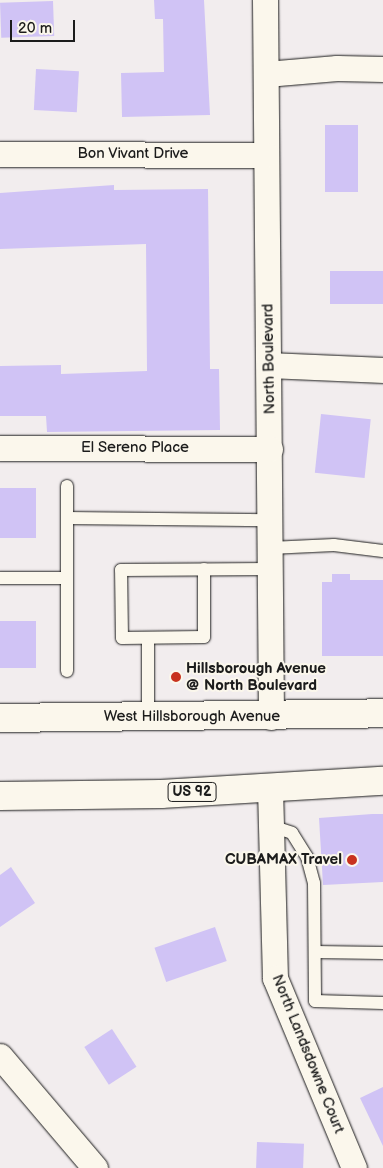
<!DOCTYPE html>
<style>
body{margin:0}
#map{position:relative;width:383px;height:1168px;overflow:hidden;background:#f2edee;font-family:"Balsamiq Sans",sans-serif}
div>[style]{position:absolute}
.building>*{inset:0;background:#d0c3f5;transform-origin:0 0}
.roads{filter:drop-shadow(0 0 1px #1c1c1c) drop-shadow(0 0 1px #1c1c1c)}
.service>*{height:12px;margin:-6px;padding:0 6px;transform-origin:6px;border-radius:6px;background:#fbf7ec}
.minor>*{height:25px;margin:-12.5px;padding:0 12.5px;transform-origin:12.5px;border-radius:12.5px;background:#fbf7ec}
.primary>*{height:28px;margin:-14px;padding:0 14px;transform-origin:14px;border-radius:14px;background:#fbf7ec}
.dots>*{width:14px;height:14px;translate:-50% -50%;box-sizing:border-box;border:2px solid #fbf7ec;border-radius:50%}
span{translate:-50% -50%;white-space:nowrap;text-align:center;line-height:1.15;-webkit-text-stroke:4px #fbf7ec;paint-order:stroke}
.shield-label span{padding:1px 4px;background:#fbf7ec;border:1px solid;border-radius:4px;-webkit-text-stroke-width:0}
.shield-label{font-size:14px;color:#1c1c1c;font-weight:700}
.street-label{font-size:15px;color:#1c1c1c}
.poi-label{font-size:15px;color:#1c1c1c;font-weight:700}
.left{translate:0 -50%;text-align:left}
.right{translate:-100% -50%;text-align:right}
.scale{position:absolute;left:10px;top:20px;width:65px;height:22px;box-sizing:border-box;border:2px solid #1c1c1c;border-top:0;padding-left:6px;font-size:15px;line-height:18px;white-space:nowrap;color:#1c1c1c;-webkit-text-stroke:4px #fbf7ec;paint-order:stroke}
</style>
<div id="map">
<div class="building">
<div style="clip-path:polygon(154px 0,204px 0,210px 115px,122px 117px,121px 73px,164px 72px,163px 19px,155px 19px)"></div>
<div style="left:53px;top:1px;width:35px;height:53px;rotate:88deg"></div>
<div style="left:36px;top:69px;width:43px;height:41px;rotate:3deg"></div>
<div style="left:325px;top:125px;width:33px;height:67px"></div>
<div style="clip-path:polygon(114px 185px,114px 190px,208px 189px,210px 369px,219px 369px,220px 430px,47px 432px,46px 416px,0 416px,0 366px,61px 365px,61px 374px,147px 371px,146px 244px,0 249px,0 193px)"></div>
<div style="left:383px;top:271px;width:33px;height:53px;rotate:90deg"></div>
<div style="left:321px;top:414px;width:50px;height:59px;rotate:6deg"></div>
<div style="left:0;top:488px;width:36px;height:50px"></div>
<div style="clip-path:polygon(332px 574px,350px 574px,350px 580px,383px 580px,383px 656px,322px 656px,322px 582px,332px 582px)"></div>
<div style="left:0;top:621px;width:36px;height:47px"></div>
<div style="clip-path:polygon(372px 814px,383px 814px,383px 882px,323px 885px,319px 818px)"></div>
<div style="clip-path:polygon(11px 867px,35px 903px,0 927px,0 875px)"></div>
<div style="left:215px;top:927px;width:36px;height:64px;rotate:71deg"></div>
<div style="left:112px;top:1029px;width:45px;height:33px;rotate:57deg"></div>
<div style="clip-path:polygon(383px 1087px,383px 1146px,360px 1098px)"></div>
<div style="left:257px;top:1142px;width:47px;height:26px;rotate:2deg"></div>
</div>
<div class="roads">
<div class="service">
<div style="left:67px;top:486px;width:185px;rotate:90deg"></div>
<div style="left:67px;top:518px;width:203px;rotate:0.6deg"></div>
<div style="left:270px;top:548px;width:64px;rotate:-2.7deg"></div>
<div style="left:334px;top:545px;width:49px;rotate:7deg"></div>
<div style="left:204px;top:569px;width:68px;rotate:90deg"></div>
<div style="left:204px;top:637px;width:82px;rotate:179.3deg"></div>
<div style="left:122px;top:638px;width:68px;rotate:-90.8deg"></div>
<div style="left:121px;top:570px;width:149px;rotate:-0.4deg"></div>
<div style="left:0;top:578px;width:67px"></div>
<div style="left:148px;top:638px;width:80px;rotate:90deg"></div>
<div style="left:271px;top:826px;width:22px;rotate:18deg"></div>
<div style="left:292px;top:833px;width:28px;rotate:58deg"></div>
<div style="left:307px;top:857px;width:27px;rotate:75deg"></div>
<div style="left:314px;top:883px;width:118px;rotate:89.5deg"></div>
<div style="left:315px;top:1001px;width:68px;rotate:1.7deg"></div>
<div style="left:315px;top:952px;width:68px;rotate:0.8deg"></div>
</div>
<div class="minor">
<div style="left:265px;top:0;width:717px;rotate:89.52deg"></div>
<div style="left:266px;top:74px;width:71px;rotate:-4.8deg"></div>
<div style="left:337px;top:68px;width:46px;rotate:1.2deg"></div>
<div style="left:0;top:154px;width:266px;rotate:0.2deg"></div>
<div style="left:269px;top:365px;width:114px;rotate:2.5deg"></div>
<div style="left:0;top:448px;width:270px;rotate:0.2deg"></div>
<div style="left:270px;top:788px;width:190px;rotate:88.5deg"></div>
<div style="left:275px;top:978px;width:206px;rotate:67.4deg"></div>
<div style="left:0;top:1056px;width:147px;rotate:49.7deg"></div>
</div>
<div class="primary">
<div style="left:0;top:718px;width:383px;rotate:-0.7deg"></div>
<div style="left:0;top:796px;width:161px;rotate:-0.7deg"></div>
<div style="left:161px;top:794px;width:222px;rotate:-3.4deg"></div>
</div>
</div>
<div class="dots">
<div style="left:176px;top:677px;background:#c8321e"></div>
<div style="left:352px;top:860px;background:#c8321e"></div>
</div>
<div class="shield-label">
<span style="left:192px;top:792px">US 92</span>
</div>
<div class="street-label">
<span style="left:133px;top:154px">Bon Vivant Drive</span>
<span style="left:269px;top:359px;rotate:-91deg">North Boulevard</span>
<span style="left:135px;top:448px">El Sereno Place</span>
<span style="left:192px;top:717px">West Hillsborough Avenue</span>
<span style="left:308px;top:1054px;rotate:68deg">North Landsdowne Court</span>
</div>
<div class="poi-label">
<span class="left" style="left:186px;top:677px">Hillsborough Avenue<br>@ North Boulevard</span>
<span class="right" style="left:342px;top:860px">CUBAMAX Travel</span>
</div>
<div class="scale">20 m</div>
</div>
